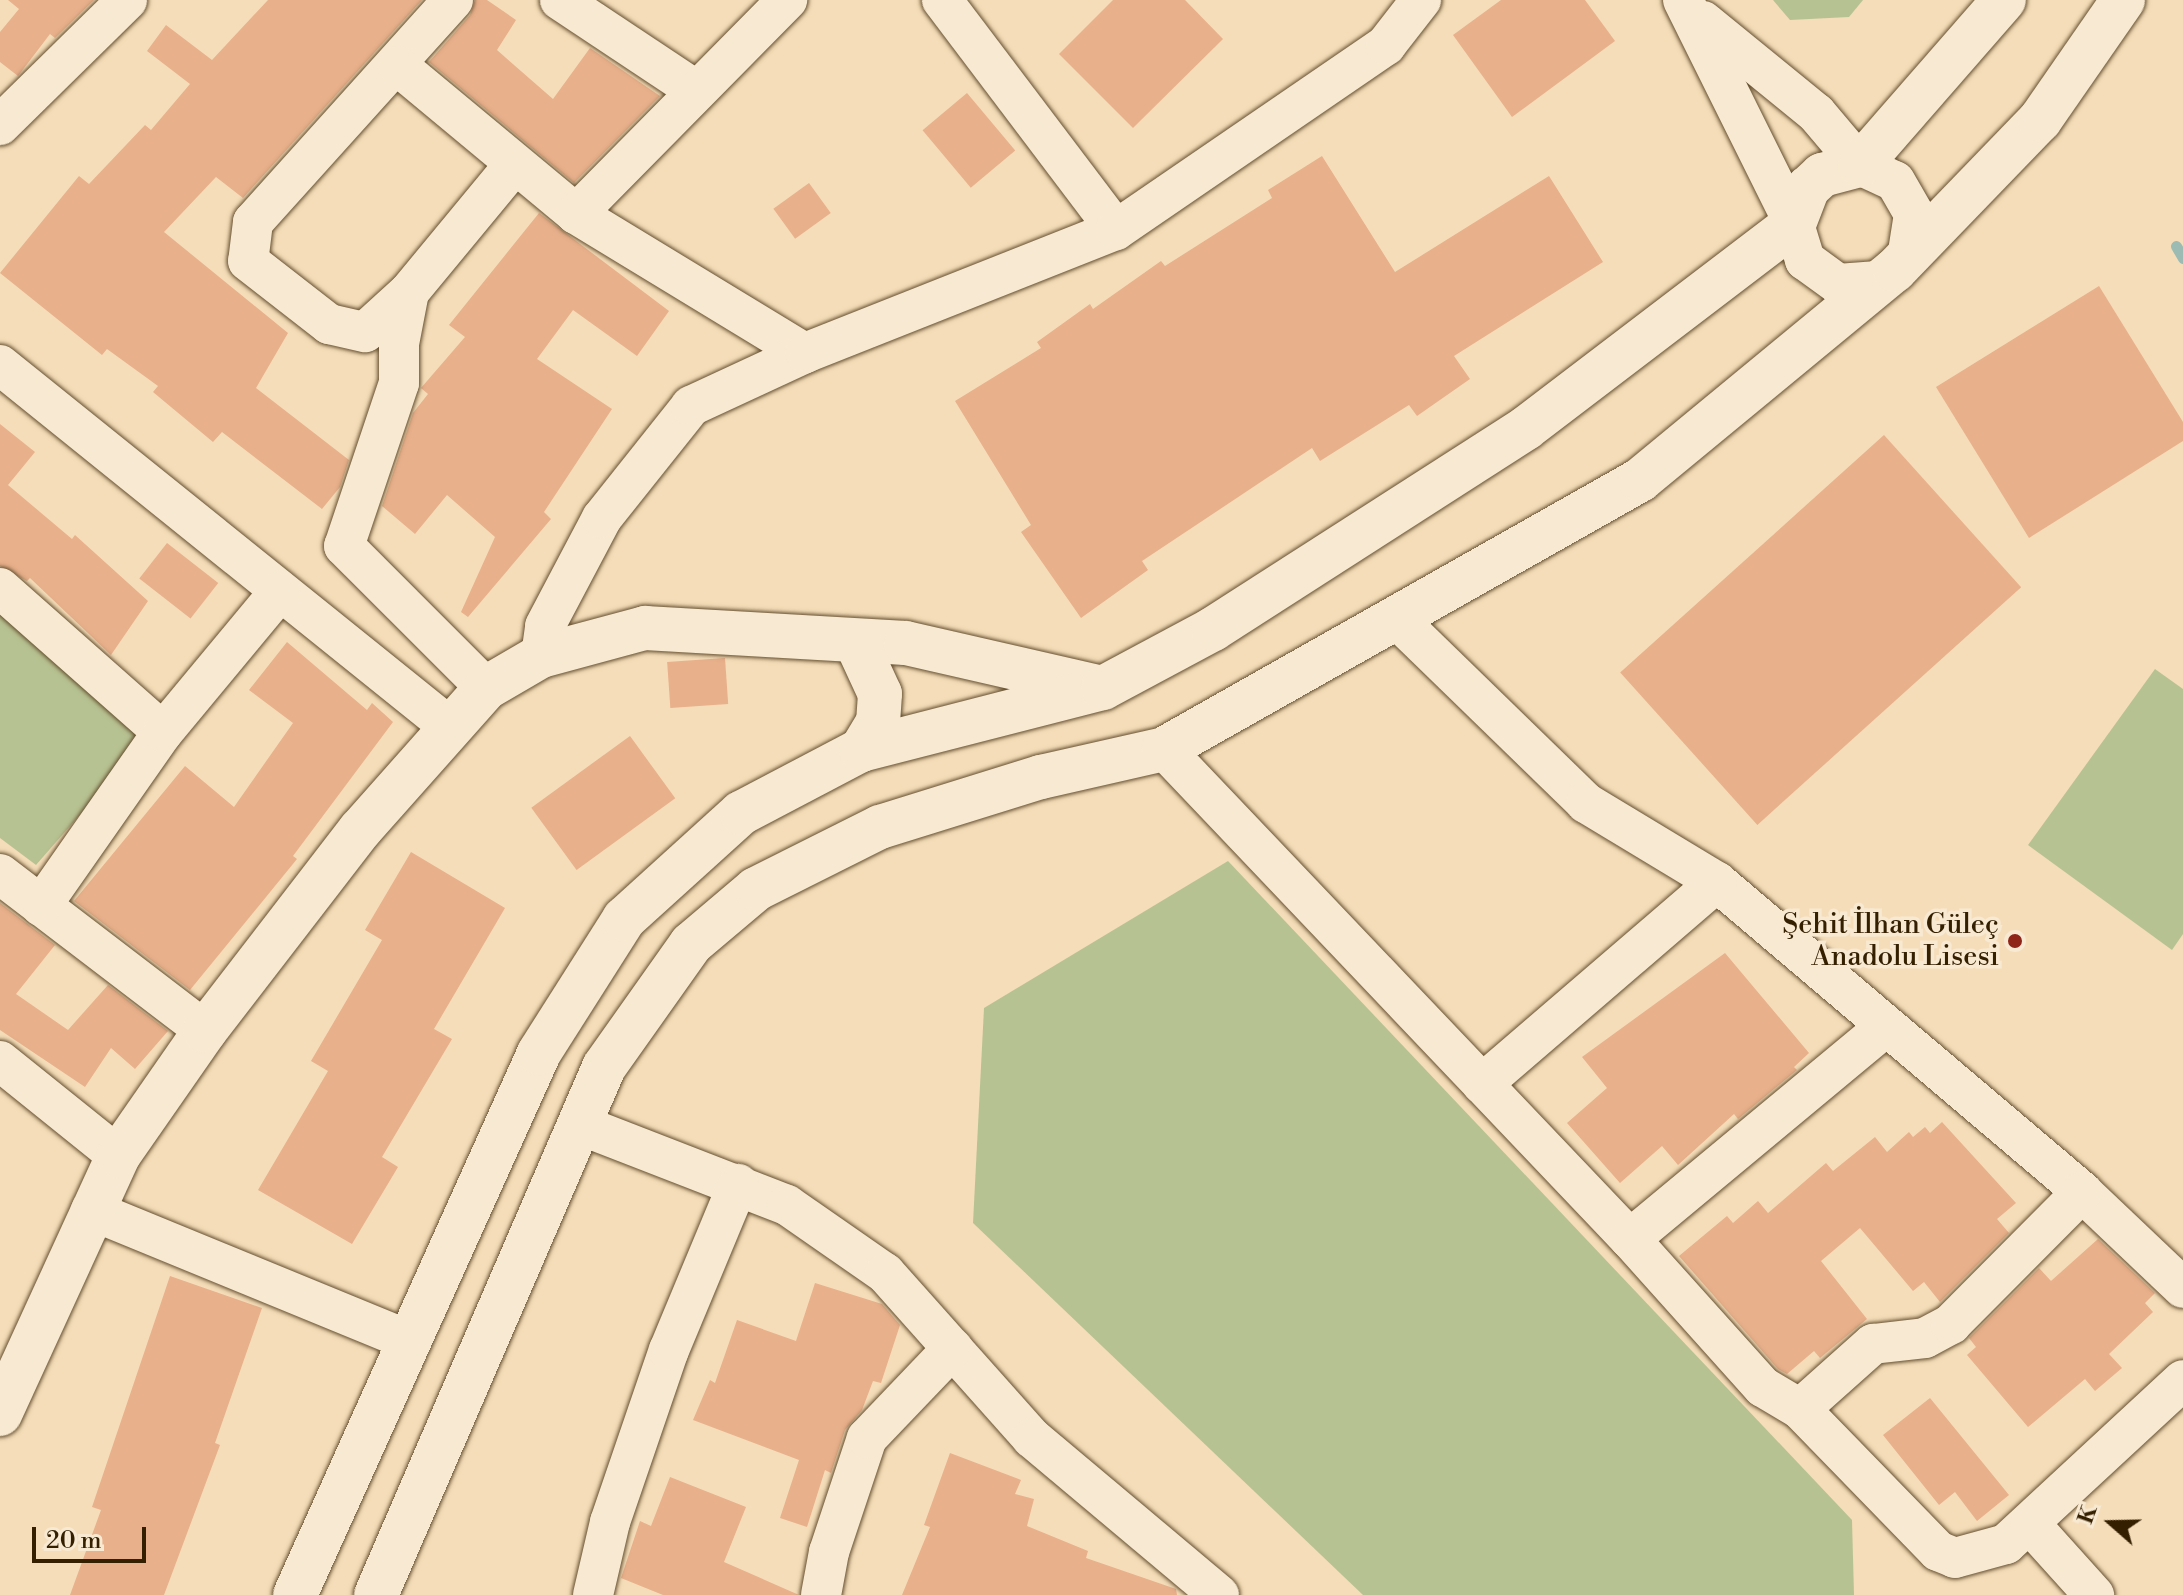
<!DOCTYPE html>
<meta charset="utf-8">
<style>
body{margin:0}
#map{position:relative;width:2183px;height:1595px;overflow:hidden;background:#f5ddb9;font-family:"Libre Bodoni",serif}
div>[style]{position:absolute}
.green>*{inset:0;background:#b7c292}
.stream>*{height:11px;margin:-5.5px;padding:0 5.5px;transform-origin:5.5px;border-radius:5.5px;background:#9cbbb3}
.building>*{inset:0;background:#e8b08b;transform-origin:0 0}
.roads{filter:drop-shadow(0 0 2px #644e2e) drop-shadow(0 0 2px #644e2e)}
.street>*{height:40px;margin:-20px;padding:0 20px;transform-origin:20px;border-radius:20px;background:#f8e9d2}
.secondary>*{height:44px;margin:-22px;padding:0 22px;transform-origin:22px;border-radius:22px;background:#f8e9d2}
.dots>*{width:22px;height:22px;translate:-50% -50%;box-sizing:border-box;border:4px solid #f8e9d2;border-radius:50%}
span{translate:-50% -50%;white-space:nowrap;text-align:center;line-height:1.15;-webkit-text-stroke:7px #f8e9d2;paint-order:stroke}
.poi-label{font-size:28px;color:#341f00}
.right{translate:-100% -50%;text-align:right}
.north{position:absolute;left:2071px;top:1483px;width:80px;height:80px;-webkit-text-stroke:6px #f8e9d2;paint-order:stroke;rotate:290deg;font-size:22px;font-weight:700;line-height:32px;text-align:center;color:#341f00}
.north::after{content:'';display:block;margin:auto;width:28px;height:36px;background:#341f00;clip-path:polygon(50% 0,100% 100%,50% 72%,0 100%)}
.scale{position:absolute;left:32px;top:1527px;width:114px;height:36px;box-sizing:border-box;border:4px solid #341f00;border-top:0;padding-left:10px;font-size:24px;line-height:28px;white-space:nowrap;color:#341f00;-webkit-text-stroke:6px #f8e9d2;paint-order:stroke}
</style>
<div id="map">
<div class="green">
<div style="clip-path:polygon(1773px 0,1863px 0,1849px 17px,1790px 20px)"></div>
<div style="clip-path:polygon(0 614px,146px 739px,36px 865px,0 838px)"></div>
<div style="clip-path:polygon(2155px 669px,2183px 689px,2183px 934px,2172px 950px,2028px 845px)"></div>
<div style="clip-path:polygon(1228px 861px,1852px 1520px,1854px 1595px,1363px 1595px,973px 1223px,984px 1008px)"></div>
</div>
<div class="stream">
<div style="left:2176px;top:246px;width:14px;rotate:60deg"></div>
</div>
<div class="building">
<div style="clip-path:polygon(8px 0,94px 0,55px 38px,50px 34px,18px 76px,0 62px,0 32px,19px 9px)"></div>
<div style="clip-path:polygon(268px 0,422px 0,243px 198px,216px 177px,164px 232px,288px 333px,256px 388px,349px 460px,340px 487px,322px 509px,222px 432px,213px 442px,153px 392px,158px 386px,107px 349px,102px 355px,0 273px,79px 176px,89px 184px,145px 125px,151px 130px,190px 84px,147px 51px,166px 25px,212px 60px)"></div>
<div style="clip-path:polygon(475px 0,487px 0,516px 20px,497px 50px,553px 99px,590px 48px,660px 96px,574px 183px,429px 62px,470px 15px)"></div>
<div style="clip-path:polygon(1113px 0,1185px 0,1223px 39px,1133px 128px,1059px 54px)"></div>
<div style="clip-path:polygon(1501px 0,1585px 0,1615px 41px,1512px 117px,1453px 35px)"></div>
<div style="left:967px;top:93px;width:75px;height:58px;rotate:50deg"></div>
<div style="clip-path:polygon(1322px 156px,1395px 272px,1549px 176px,1603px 262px,1454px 356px,1470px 379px,1417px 416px,1409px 405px,1320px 461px,1312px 448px,1142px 561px,1148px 570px,1081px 618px,1021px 532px,1031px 525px,955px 401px,1041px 348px,1037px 342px,1090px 304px,1093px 309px,1161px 261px,1165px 266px,1272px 198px,1268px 190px)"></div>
<div style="left:809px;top:183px;width:37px;height:44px;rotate:54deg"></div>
<div style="clip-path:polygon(539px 213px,669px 311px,637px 356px,573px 310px,537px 359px,612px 409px,544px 512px,551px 519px,468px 617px,461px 612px,495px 537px,447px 495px,415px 534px,382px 506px,413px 413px,428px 394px,421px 388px,465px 337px,449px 325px)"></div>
<div style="clip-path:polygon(2099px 286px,2183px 422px,2183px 441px,2029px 538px,1936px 387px)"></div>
<div style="clip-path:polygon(0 424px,35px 452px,8px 485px,72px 539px,75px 535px,148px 601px,111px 655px,30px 578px,27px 581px,0 566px)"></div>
<div style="left:1884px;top:435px;width:205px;height:355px;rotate:48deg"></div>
<div style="left:167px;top:543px;width:65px;height:45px;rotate:38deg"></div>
<div style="clip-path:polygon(287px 642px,367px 710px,372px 703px,393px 722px,293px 856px,297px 859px,190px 990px,74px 901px,185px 766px,234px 807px,293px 723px,249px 690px)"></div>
<div style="left:725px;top:658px;width:46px;height:58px;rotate:86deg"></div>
<div style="left:630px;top:736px;width:77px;height:122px;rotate:54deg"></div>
<div style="clip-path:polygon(411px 852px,505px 908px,434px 1029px,452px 1039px,382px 1157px,398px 1167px,352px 1244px,258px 1190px,328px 1071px,311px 1061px,382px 940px,365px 930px)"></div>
<div style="clip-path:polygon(0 903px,55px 945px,16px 994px,68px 1030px,108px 985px,168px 1031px,135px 1069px,111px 1048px,85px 1087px,0 1030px)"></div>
<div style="clip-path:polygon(1725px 953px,1809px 1053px,1794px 1067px,1797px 1070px,1738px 1119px,1734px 1114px,1678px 1165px,1662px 1146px,1620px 1183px,1567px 1123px,1607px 1088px,1582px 1057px)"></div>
<div style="clip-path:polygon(1942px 1122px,2016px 1203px,1997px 1219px,2009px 1233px,1940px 1302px,1924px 1282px,1913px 1291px,1860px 1228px,1821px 1261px,1867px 1319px,1820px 1358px,1814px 1351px,1787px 1374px,1778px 1369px,1679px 1256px,1727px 1216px,1733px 1223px,1758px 1201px,1768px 1213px,1826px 1163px,1833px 1171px,1875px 1137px,1887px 1152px,1909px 1132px,1913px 1137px,1925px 1127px,1930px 1133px)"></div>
<div style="clip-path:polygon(2098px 1239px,2155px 1293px,2145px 1303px,2153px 1312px,2109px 1354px,2122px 1368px,2095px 1391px,2085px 1379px,2028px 1427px,1967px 1355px,1976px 1347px,1969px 1338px,2039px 1268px,2051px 1281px)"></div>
<div style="clip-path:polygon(170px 1276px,262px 1308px,215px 1443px,220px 1445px,164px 1595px,70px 1595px,101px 1510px,92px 1507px)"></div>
<div style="clip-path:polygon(815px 1283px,882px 1304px,900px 1325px,881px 1383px,873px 1381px,862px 1410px,845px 1430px,831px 1473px,825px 1470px,807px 1527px,780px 1518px,799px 1460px,693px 1420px,710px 1380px,715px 1383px,737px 1320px,796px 1341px)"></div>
<div style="clip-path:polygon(1930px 1398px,2009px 1495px,1977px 1521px,1955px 1492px,1939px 1505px,1883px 1435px)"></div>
<div style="clip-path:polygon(950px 1453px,1021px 1480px,1015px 1494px,1034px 1499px,1027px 1526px,1088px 1551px,1086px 1558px,1176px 1589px,1177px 1595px,902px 1595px,930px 1527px,924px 1525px)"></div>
<div style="clip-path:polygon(670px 1477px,746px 1507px,724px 1562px,799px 1595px,663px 1595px,621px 1578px,640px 1521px,651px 1526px)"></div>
</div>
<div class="roads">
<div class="street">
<div style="left:453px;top:0;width:299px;rotate:132deg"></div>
<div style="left:253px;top:222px;width:39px;rotate:97deg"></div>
<div style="left:248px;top:261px;width:103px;rotate:37.9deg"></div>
<div style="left:329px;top:324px;width:37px;rotate:13deg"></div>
<div style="left:365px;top:332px;width:59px;rotate:-42.3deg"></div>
<div style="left:409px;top:292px;width:166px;rotate:-50.4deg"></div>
<div style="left:560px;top:0;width:161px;rotate:33.6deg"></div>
<div style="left:942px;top:0;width:288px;rotate:52.9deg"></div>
<div style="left:1683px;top:0;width:250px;rotate:63.6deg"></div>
<div style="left:1794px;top:224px;width:38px;rotate:73deg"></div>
<div style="left:1805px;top:260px;width:41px;rotate:36deg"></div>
<div style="left:1838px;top:284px;width:40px;rotate:-4.3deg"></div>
<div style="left:1703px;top:21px;width:146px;rotate:39.2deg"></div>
<div style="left:1816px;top:113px;width:68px;rotate:49.8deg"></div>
<div style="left:1860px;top:165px;width:38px;rotate:25deg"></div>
<div style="left:1895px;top:181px;width:38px;rotate:60deg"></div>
<div style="left:1914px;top:214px;width:39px;rotate:99deg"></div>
<div style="left:398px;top:66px;width:231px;rotate:39.7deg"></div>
<div style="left:576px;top:214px;width:268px;rotate:31.3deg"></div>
<div style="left:0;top:125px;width:178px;rotate:-44.5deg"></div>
<div style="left:576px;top:214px;width:301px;rotate:-45.4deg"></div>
<div style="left:409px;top:292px;width:53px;rotate:100.9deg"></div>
<div style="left:399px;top:344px;width:39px;rotate:90deg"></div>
<div style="left:399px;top:383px;width:172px;rotate:108.6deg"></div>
<div style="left:344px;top:546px;width:201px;rotate:45deg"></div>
<div style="left:0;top:365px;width:579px;rotate:38.83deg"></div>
<div style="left:0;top:588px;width:217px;rotate:41.5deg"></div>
<div style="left:1397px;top:619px;width:264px;rotate:44.2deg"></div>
<div style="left:1586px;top:803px;width:153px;rotate:31.1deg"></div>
<div style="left:1717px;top:882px;width:479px;rotate:40.3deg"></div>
<div style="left:2082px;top:1192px;width:139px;rotate:43.5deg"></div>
<div style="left:541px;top:656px;width:30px;rotate:-82deg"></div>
<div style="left:545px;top:626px;width:122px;rotate:-62.2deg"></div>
<div style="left:602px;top:518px;width:143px;rotate:-51.5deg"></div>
<div style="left:691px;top:406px;width:126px;rotate:-24.9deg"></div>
<div style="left:805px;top:353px;width:334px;rotate:-21.6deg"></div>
<div style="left:1116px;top:230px;width:327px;rotate:-34.4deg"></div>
<div style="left:1386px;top:45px;width:57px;rotate:-52.1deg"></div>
<div style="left:1164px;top:749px;width:676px;rotate:46.44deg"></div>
<div style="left:1630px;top:1239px;width:199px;rotate:48.1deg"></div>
<div style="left:1763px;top:1387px;width:43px;rotate:30.7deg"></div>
<div style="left:1800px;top:1409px;width:198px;rotate:45.8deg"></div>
<div style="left:1938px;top:1551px;width:18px;rotate:22deg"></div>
<div style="left:1955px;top:1558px;width:53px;rotate:-15.4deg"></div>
<div style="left:2006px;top:1544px;width:241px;rotate:-42.8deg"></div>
<div style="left:0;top:874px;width:258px;rotate:37.4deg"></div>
<div style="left:41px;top:906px;width:213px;rotate:-55deg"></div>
<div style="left:163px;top:732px;width:183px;rotate:-50.3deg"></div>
<div style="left:0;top:1061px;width:151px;rotate:38.8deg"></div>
<div style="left:1482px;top:1084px;width:310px;rotate:-40.7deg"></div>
<div style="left:578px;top:1124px;width:224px;rotate:21.2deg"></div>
<div style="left:787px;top:1205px;width:119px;rotate:34.8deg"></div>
<div style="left:885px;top:1273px;width:221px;rotate:48.3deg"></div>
<div style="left:1032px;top:1438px;width:244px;rotate:40deg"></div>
<div style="left:91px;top:1210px;width:346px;rotate:22.3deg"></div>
<div style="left:1630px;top:1239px;width:330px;rotate:-39.7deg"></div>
<div style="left:1800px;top:1409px;width:98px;rotate:-41.7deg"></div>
<div style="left:1873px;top:1344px;width:52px;rotate:-6.6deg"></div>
<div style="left:1925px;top:1338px;width:30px;rotate:-28deg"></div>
<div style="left:1951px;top:1324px;width:186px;rotate:-45.2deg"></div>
<div style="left:2030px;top:1524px;width:96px;rotate:48deg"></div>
<div style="left:593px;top:1595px;width:75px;rotate:-76.9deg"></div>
<div style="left:610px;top:1522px;width:182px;rotate:-71.1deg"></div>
<div style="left:669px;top:1350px;width:180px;rotate:-67.4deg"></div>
<div style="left:821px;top:1595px;width:44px;rotate:-79.5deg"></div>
<div style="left:829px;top:1552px;width:120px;rotate:-71.6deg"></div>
<div style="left:867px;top:1438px;width:124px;rotate:-46.3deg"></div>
</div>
<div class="secondary">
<div style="left:856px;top:642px;width:57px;rotate:65.2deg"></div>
<div style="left:880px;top:694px;width:28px;rotate:94deg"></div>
<div style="left:878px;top:722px;width:33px;rotate:121deg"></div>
<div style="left:0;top:1414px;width:284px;rotate:-65.4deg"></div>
<div style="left:118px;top:1156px;width:152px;rotate:-55.2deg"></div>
<div style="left:205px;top:1031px;width:254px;rotate:-52.4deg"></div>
<div style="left:360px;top:830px;width:190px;rotate:-48.4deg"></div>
<div style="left:486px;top:688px;width:64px;rotate:-30.2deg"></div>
<div style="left:541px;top:656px;width:108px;rotate:-15.1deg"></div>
<div style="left:645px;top:628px;width:261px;rotate:3.3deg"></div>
<div style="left:906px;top:643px;width:197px;rotate:12.9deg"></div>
<div style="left:295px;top:1595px;width:594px;rotate:-65.76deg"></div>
<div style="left:539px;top:1053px;width:159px;rotate:-57.6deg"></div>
<div style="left:624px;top:919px;width:158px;rotate:-42.2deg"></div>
<div style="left:741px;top:813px;width:136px;rotate:-27.7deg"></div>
<div style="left:861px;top:750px;width:250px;rotate:-14.4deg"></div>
<div style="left:1103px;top:688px;width:125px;rotate:-28.2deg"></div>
<div style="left:1213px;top:629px;width:372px;rotate:-32.7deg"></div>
<div style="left:1526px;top:428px;width:337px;rotate:-37.3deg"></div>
<div style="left:1794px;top:224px;width:39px;rotate:-69deg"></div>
<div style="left:1808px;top:188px;width:19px;rotate:-43deg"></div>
<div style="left:1822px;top:175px;width:39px;rotate:-15deg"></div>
<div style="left:1860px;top:165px;width:219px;rotate:-48.9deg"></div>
<div style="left:376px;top:1595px;width:575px;rotate:-66.64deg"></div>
<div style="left:604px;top:1067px;width:151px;rotate:-54.7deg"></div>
<div style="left:691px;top:944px;width:85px;rotate:-40.2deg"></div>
<div style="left:756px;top:889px;width:139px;rotate:-26.6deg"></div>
<div style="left:880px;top:827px;width:169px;rotate:-17.3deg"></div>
<div style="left:1041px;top:777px;width:126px;rotate:-12.8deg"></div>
<div style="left:1164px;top:749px;width:547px;rotate:-29.47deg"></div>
<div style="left:1640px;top:480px;width:330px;rotate:-39.5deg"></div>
<div style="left:1895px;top:270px;width:209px;rotate:-46deg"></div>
<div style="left:2040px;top:120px;width:146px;rotate:-55.3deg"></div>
</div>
</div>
<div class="dots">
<div style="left:2015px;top:941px;background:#8f2418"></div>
</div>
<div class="poi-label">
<span class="right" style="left:1999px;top:941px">Şehit İlhan Güleç<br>Anadolu Lisesi</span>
</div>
<div class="north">K</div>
<div class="scale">20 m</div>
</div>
